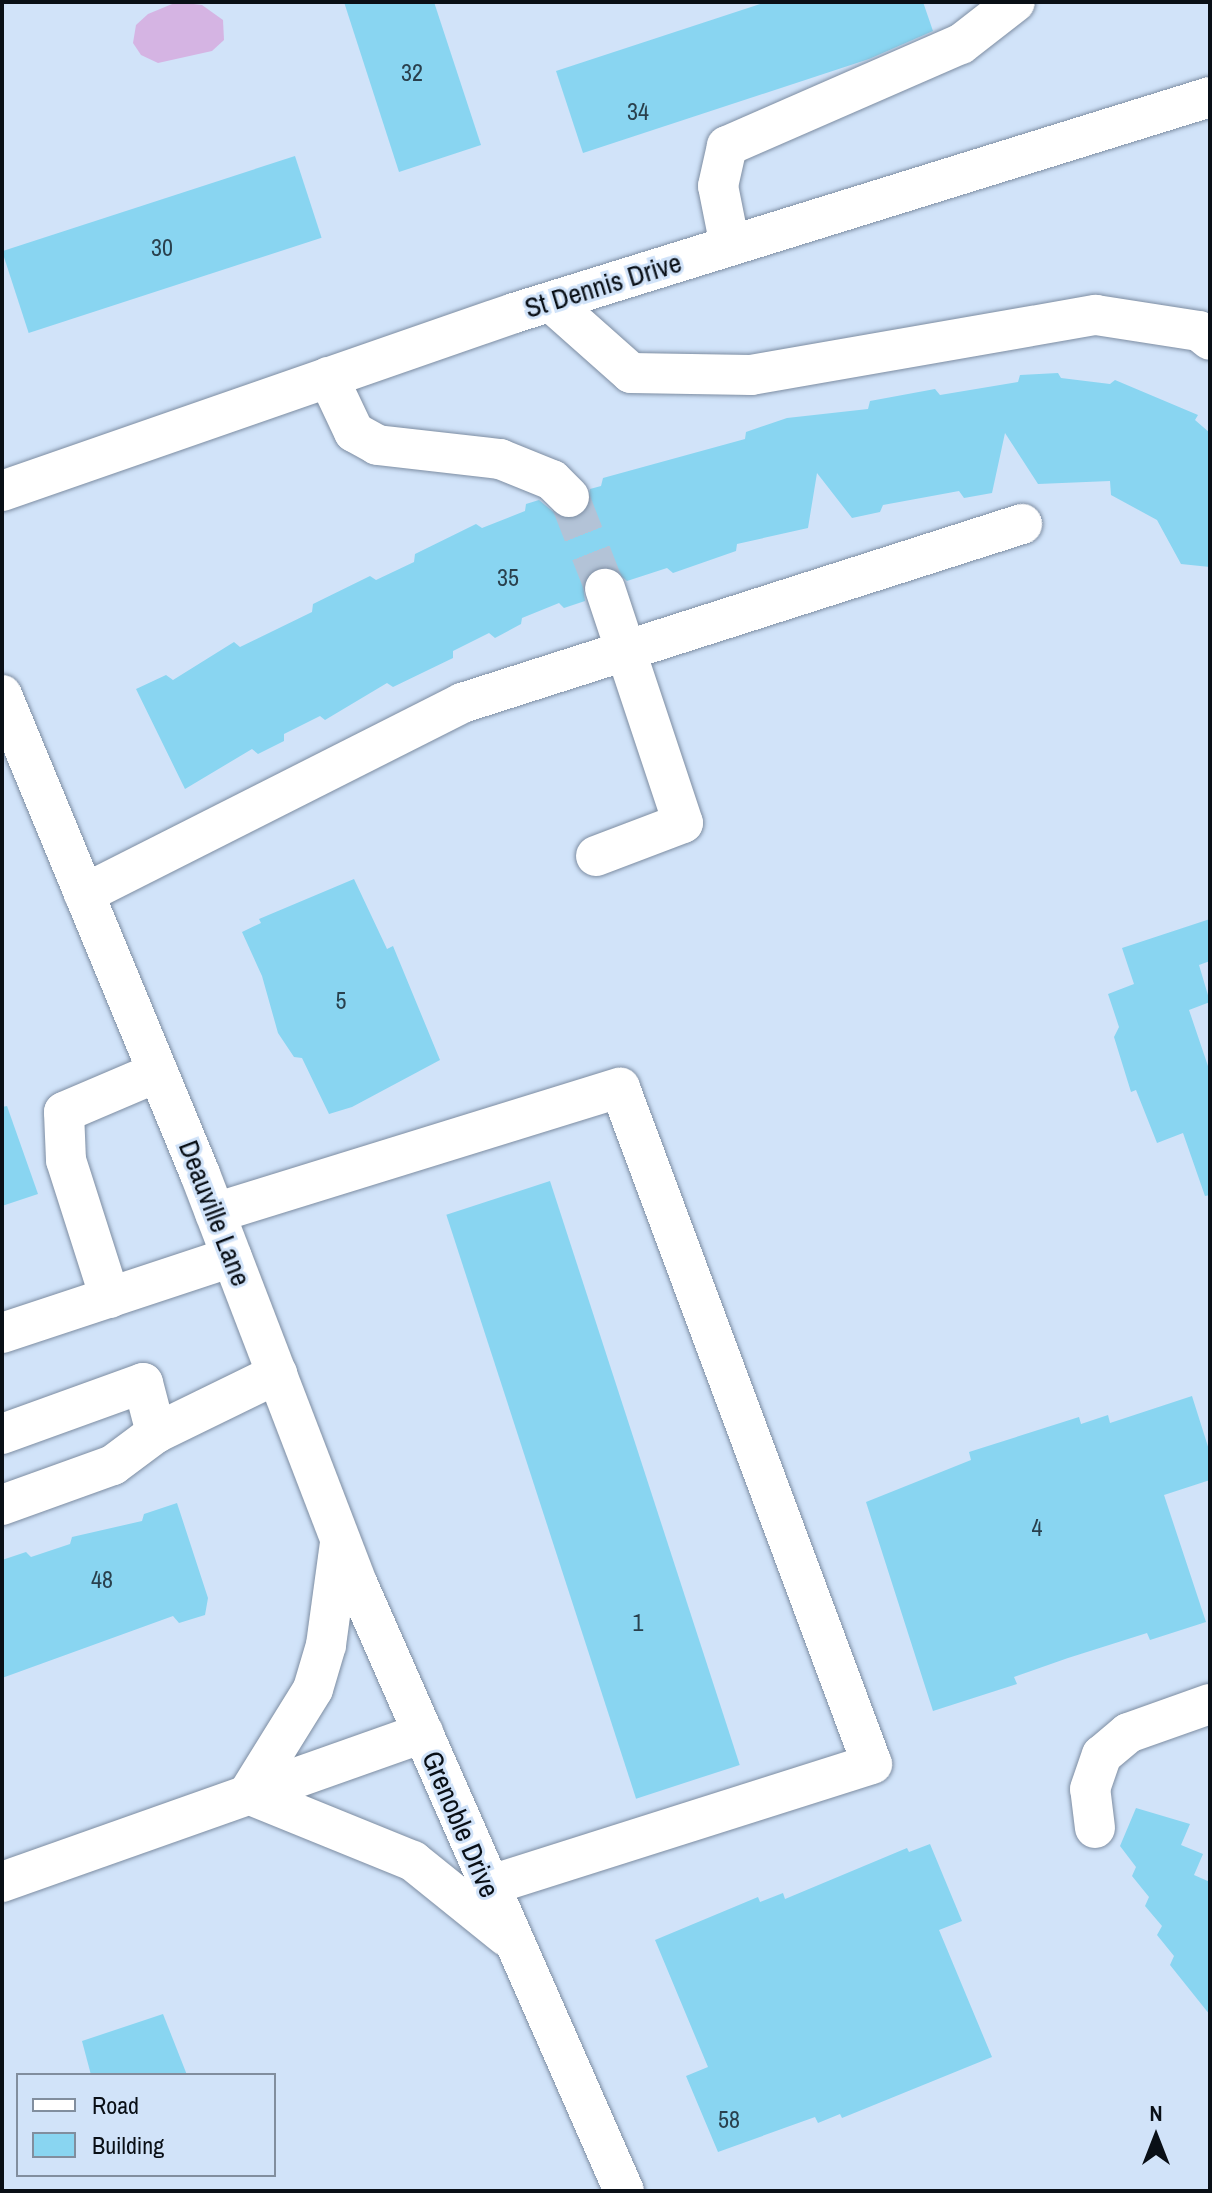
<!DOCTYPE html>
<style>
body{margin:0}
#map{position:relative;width:1212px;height:2193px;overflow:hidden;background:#d1e3f9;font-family:"Archivo Narrow",sans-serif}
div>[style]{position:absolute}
.green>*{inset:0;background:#d5b4e3}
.building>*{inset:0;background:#89d5f1;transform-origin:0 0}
.minor-tunnel>*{height:40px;margin-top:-20px;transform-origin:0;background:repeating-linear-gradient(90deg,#b3c3d7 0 40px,transparent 0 60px)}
.roads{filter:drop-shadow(0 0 2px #7d8da2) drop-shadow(0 0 2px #7d8da2)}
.minor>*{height:40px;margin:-20px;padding:0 20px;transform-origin:20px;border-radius:20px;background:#fff}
span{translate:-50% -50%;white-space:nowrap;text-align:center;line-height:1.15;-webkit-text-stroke:6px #d1e3f9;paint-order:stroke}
.number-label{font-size:24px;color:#29404d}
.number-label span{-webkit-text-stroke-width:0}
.street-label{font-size:28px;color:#090f16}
.frame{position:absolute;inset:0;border:4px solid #090f16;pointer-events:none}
.legend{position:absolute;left:16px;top:2073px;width:260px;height:104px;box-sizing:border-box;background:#d1e3f9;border:2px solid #818e9e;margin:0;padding:10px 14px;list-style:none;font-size:24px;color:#090f16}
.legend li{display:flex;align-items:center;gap:16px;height:40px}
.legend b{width:40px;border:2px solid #818e9e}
.north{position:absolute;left:1116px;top:2097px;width:80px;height:80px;-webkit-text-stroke:6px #d1e3f9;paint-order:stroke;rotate:0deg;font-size:22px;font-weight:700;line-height:32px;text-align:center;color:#090f16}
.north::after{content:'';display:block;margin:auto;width:28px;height:36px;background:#090f16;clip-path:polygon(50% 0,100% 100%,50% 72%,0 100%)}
</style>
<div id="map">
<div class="green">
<div style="clip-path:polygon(177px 2px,202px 5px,223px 20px,224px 40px,212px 51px,158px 63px,141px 55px,133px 43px,136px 25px,148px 14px)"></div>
</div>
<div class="building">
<div style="clip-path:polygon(344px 2px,434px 2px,481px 145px,399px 172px)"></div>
<div style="clip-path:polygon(766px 2px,923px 2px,933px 31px,869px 59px,583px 153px,556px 71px)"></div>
<div style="left:295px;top:156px;width:86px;height:308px;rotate:72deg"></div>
<div style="clip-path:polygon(1058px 373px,1061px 378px,1110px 384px,1115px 380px,1198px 415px,1195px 420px,1210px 433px,1210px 567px,1181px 564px,1157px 520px,1111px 495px,1110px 481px,1038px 484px,1005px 433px,992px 493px,964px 498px,959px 491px,883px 505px,880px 512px,852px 518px,817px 473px,808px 528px,737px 544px,736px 551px,673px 573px,667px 568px,627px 581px,610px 567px,597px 568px,583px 584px,585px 601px,564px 608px,559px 603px,522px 618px,521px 624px,495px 638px,489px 633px,453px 651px,453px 658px,393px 687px,387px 683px,325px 720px,320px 716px,284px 734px,284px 741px,258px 754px,252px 749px,185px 789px,136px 689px,166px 675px,173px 680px,234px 642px,240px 647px,312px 612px,313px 604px,370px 576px,376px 580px,414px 562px,415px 554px,476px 524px,482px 528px,525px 511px,526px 504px,539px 500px,562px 519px,574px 519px,586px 513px,590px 489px,601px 486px,603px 478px,745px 439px,746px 432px,787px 418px,868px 409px,870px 401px,935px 389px,940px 395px,1018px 382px,1020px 375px)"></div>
<div style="clip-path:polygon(354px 879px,387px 949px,393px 946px,440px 1060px,352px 1107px,329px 1114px,302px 1058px,294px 1057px,278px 1033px,262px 976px,242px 932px,261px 923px,259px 919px)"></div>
<div style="clip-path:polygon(1210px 919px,1210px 961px,1199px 965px,1210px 1002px,1189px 1010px,1210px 1072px,1210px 1195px,1205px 1196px,1183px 1133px,1157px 1143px,1136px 1090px,1131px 1092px,1114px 1037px,1119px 1027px,1108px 994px,1134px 984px,1122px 948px)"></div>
<div style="clip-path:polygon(7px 1106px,38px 1194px,2px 1206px,2px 1107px)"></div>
<div style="left:550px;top:1181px;width:614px;height:109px;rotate:72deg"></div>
<div style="clip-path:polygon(1192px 1396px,1210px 1453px,1210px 1480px,1164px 1495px,1206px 1622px,1150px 1640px,1147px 1633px,1068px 1658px,1014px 1677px,1017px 1684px,933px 1711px,866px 1502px,971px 1460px,969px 1452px,1079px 1417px,1081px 1424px,1108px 1415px,1110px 1423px)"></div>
<div style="clip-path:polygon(177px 1503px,208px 1598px,205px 1615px,179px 1623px,173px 1616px,2px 1678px,2px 1560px,26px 1552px,31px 1557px,70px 1544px,72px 1537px,142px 1521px,144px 1514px)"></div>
<div style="clip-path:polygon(1136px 1808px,1190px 1824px,1181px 1845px,1203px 1854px,1194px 1875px,1210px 1882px,1210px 2015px,1170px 1965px,1174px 1956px,1157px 1935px,1162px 1926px,1145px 1906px,1149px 1897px,1132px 1876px,1136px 1867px,1120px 1846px)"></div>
<div style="clip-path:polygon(930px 1844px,962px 1921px,939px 1930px,992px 2057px,842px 2118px,840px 2114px,818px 2123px,815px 2117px,718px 2152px,686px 2076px,708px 2067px,655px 1940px,758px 1897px,760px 1902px,783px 1893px,785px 1899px,907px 1848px,909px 1852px)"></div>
<div style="clip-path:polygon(163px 2014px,187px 2075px,91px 2075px,82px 2041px)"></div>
</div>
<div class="minor-tunnel">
<div style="left:569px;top:497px;width:99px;rotate:68.6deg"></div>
</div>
<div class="roads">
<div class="minor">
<div style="left:730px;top:246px;width:61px;rotate:-101.3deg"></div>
<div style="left:718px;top:186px;width:41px;rotate:-77.3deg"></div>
<div style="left:727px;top:146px;width:255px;rotate:-23.6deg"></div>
<div style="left:961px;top:44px;width:68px;rotate:-37.9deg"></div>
<div style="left:551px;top:302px;width:107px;rotate:41.6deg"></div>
<div style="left:631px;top:373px;width:120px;rotate:1deg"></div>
<div style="left:751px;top:375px;width:350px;rotate:-9.9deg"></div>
<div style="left:1096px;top:315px;width:104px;rotate:8.8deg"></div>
<div style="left:1199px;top:331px;width:14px;rotate:39deg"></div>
<div style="left:328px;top:377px;width:61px;rotate:64.7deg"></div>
<div style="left:354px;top:432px;width:26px;rotate:29deg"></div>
<div style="left:377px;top:445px;width:124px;rotate:6.5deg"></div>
<div style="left:500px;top:459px;width:56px;rotate:22deg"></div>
<div style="left:552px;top:480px;width:24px;rotate:45deg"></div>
<div style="left:2px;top:491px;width:542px;rotate:-19.17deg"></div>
<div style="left:514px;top:313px;width:729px;rotate:-17.24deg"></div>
<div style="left:2px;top:695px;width:518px;rotate:67.54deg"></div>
<div style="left:200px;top:1174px;width:440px;rotate:69deg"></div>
<div style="left:358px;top:1585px;width:662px;rotate:66.3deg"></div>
<div style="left:596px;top:856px;width:93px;rotate:-20.8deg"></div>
<div style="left:683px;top:823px;width:247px;rotate:-108.4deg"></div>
<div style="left:84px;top:894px;width:424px;rotate:-26.8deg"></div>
<div style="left:462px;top:703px;width:588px;rotate:-17.73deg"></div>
<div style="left:215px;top:1213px;width:424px;rotate:-17.2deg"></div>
<div style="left:620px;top:1088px;width:721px;rotate:69.56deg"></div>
<div style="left:872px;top:1764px;width:404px;rotate:162.4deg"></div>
<div style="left:110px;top:1298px;width:145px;rotate:-107.7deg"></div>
<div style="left:66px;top:1160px;width:48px;rotate:-92.4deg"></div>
<div style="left:64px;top:1112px;width:102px;rotate:-23.1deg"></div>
<div style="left:2px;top:1333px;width:242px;rotate:-18.3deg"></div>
<div style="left:2px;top:1434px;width:150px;rotate:-19.9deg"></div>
<div style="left:143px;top:1383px;width:52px;rotate:75.4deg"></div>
<div style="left:156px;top:1433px;width:135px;rotate:-26deg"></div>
<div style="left:2px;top:1505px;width:118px;rotate:-19.8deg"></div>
<div style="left:113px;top:1465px;width:54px;rotate:-36.7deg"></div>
<div style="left:248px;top:1794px;width:178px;rotate:22.1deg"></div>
<div style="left:413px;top:1861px;width:119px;rotate:38.9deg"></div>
<div style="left:248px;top:1794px;width:123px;rotate:-58.2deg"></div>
<div style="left:313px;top:1689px;width:46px;rotate:-73.5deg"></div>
<div style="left:326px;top:1645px;width:103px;rotate:-82.2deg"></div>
<div style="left:1095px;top:1828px;width:39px;rotate:-97deg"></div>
<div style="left:1090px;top:1789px;width:36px;rotate:-71deg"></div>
<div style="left:1102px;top:1755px;width:34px;rotate:-40deg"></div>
<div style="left:1128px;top:1733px;width:87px;rotate:-19.5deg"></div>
<div style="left:2px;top:1882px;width:447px;rotate:-19.5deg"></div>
</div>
</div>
<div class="number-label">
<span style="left:412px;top:73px">32</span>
<span style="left:638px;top:112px">34</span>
<span style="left:162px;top:248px">30</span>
<span style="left:508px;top:578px">35</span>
<span style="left:341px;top:1001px">5</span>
<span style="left:1037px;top:1528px">4</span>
<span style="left:102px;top:1580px">48</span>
<span style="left:638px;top:1623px">1</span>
<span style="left:729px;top:2120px">58</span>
</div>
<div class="street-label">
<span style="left:603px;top:285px;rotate:-17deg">St Dennis Drive</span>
<span style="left:215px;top:1213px;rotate:69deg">Deauville Lane</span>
<span style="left:461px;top:1824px;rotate:67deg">Grenoble Drive</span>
</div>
<div class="frame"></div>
<ul class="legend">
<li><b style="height:10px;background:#fff"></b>Road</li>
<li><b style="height:22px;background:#89d5f1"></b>Building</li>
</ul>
<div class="north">N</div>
</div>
